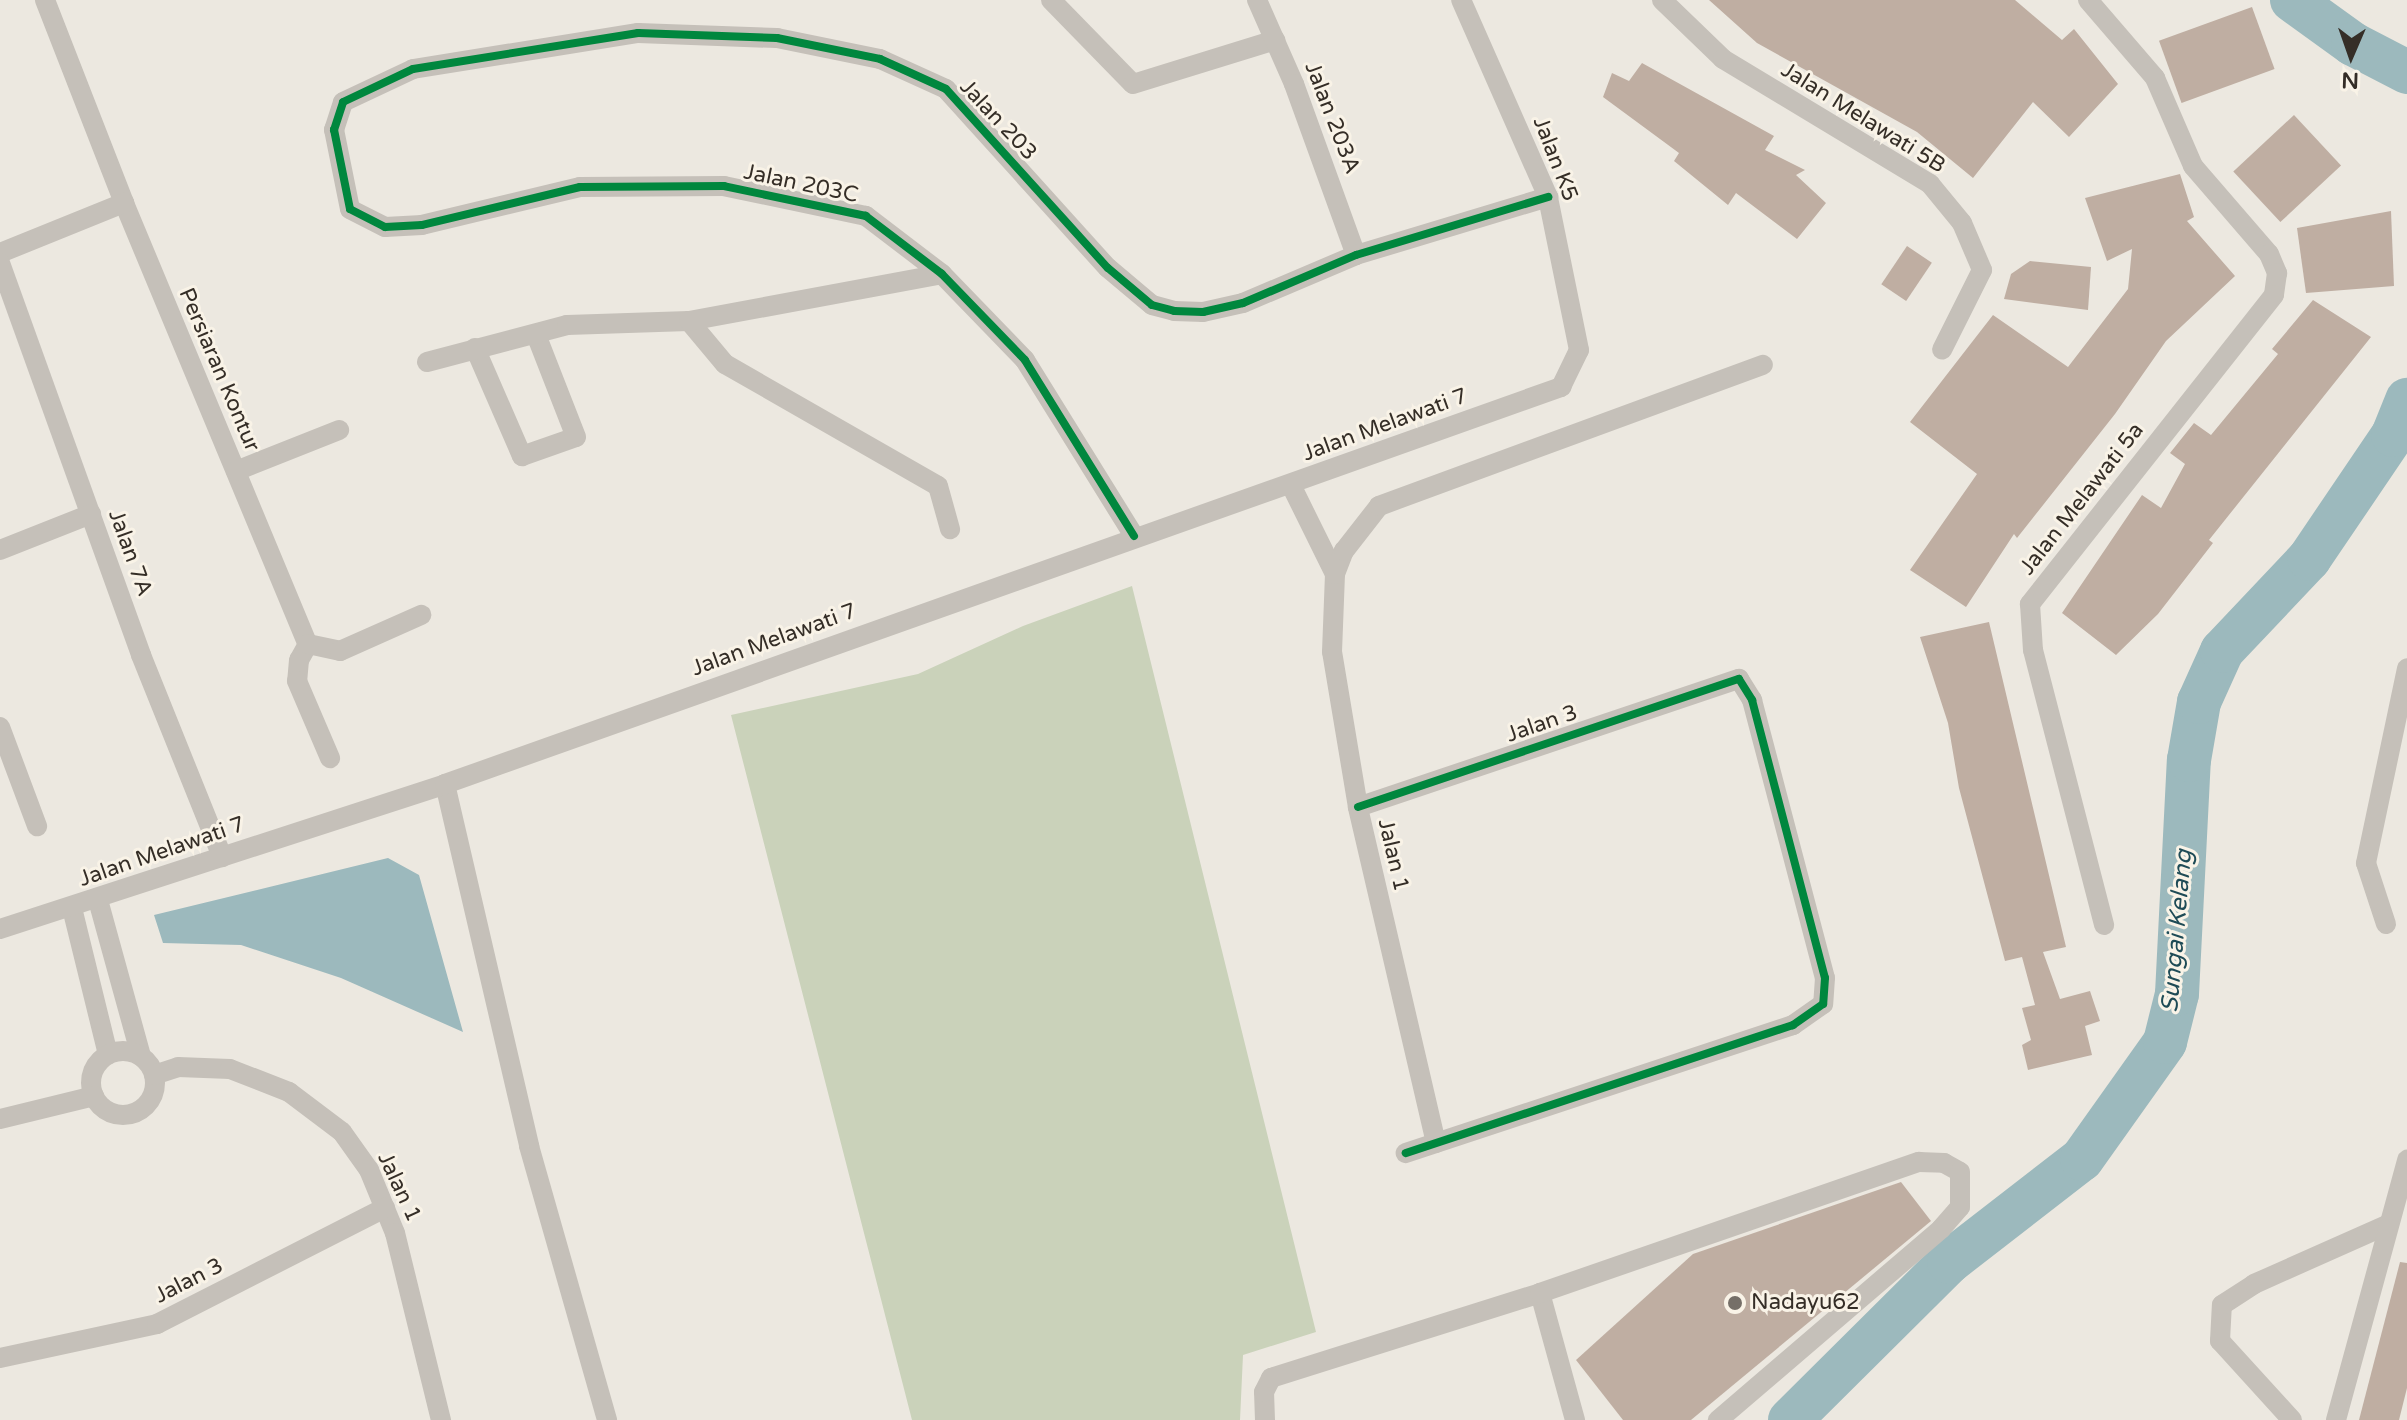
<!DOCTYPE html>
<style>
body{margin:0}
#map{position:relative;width:2407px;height:1420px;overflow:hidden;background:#ece8e0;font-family:"Varela Round",sans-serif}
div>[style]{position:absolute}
.green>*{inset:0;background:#cad2ba}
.water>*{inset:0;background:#9cb9bd}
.river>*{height:44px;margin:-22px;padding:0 22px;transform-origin:22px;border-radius:22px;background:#9cb9bd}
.building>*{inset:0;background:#bfaea2;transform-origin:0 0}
.street>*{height:20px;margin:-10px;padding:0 10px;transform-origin:10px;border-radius:10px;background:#c5c0b9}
.street>.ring{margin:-10px;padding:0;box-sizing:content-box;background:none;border:20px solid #c5c0b9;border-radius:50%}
.cycleway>*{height:8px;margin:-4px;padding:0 4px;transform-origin:4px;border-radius:4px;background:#00873e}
.dots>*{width:22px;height:22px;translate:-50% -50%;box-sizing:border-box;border:4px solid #f9f3e7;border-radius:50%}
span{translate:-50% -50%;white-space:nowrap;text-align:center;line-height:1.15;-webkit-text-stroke:6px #f9f3e7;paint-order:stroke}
.street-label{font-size:22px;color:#352e27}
.poi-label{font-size:22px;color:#352e27}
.left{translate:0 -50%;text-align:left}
.water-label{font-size:24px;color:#1e4b56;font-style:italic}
.north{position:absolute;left:2311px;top:16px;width:80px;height:80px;-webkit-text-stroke:6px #f9f3e7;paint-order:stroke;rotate:182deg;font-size:22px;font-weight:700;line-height:32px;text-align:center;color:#352e27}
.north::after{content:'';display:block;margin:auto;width:28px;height:36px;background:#352e27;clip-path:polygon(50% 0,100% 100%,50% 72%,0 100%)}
</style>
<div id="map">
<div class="green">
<div style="clip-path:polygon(1132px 586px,1316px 1332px,1243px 1355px,1240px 1420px,912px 1420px,731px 715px,918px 674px,1023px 626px)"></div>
</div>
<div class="water">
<div style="clip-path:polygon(388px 858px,419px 875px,463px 1032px,341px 978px,241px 945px,163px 943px,154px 915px)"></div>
</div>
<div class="river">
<div style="left:2292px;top:0;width:75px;rotate:35.8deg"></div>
<div style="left:2353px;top:44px;width:61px;rotate:27.4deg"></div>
<div style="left:1790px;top:1420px;width:224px;rotate:-44.8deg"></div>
<div style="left:1949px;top:1262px;width:168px;rotate:-37.8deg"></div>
<div style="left:2082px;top:1159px;width:143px;rotate:-54.6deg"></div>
<div style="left:2165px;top:1042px;width:49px;rotate:-76deg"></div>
<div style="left:2177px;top:994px;width:234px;rotate:-87.1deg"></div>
<div style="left:2189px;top:760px;width:59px;rotate:-80.2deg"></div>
<div style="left:2199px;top:702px;width:56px;rotate:-65.7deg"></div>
<div style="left:2222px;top:651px;width:127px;rotate:-46.6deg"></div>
<div style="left:2309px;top:559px;width:150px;rotate:-55.9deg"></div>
<div style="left:2393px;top:435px;width:38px;rotate:-68deg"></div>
</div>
<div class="building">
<div style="clip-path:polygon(1709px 0,2015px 0,2062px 40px,2074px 29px,2118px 84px,2069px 137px,2033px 102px,1973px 178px,1917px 132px,1757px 43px)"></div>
<div style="left:2252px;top:7px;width:66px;height:99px;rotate:70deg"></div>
<div style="clip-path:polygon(1642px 63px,1774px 136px,1765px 150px,1805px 170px,1796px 175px,1826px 203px,1797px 239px,1736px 193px,1728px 205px,1674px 161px,1679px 153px,1603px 97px,1612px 73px,1629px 81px)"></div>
<div style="left:2294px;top:115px;width:69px;height:83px;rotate:47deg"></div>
<div style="clip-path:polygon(2180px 174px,2194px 217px,2187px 221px,2235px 276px,2166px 341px,2115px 414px,2017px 538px,2014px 534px,1966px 607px,1910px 570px,1977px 474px,1910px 422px,1993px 315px,2068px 367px,2128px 289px,2132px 249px,2107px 261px,2085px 198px)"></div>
<div style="clip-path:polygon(2391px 211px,2394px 286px,2306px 293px,2297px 228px)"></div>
<div style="left:1907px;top:246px;width:30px;height:46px;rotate:34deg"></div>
<div style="clip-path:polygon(2030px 261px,2091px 267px,2088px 310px,2004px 299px,2011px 274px)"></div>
<div style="clip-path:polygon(2313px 300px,2371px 337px,2209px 540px,2213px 543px,2158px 614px,2116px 655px,2062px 613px,2142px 495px,2161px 508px,2185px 464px,2170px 453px,2194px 423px,2211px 435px,2278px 354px,2272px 349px)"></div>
<div style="clip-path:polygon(1989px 622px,2066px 947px,2043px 952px,2060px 999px,2090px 991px,2100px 1021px,2085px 1026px,2092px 1055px,2028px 1070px,2022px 1045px,2031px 1040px,2022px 1008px,2035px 1005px,2022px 957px,2005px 961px,1959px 788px,1948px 723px,1920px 637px)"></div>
<div style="clip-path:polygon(1901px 1182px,1931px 1221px,1691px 1420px,1623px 1420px,1576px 1360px,1693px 1254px)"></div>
<div style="clip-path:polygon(2400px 1262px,2407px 1263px,2407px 1388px,2399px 1420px,2359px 1420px)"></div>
</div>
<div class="street">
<div style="left:45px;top:0;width:218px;rotate:68.7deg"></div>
<div style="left:124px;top:203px;width:478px;rotate:67.4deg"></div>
<div style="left:1051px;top:0;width:117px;rotate:45.7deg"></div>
<div style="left:1133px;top:84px;width:149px;rotate:-17.2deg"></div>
<div style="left:1257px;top:0;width:92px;rotate:66.2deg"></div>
<div style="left:1294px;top:84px;width:182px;rotate:70.1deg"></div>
<div style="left:1662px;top:0;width:85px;rotate:44deg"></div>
<div style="left:1723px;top:59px;width:242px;rotate:31.1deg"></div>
<div style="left:1930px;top:184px;width:50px;rotate:50.6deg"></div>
<div style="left:1962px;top:223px;width:51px;rotate:66.9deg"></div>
<div style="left:1982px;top:270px;width:89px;rotate:116.6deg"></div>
<div style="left:2088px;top:0;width:103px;rotate:49.3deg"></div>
<div style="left:2155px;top:78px;width:96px;rotate:66.6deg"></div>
<div style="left:2193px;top:166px;width:116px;rotate:49.2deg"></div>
<div style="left:2269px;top:254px;width:21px;rotate:67deg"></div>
<div style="left:2277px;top:273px;width:22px;rotate:98deg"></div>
<div style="left:2274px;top:295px;width:394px;rotate:128.3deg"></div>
<div style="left:2030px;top:604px;width:46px;rotate:86.3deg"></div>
<div style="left:2033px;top:650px;width:284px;rotate:75.5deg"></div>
<div style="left:0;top:253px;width:134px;rotate:-22deg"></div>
<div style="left:0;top:263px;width:417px;rotate:70.2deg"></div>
<div style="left:141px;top:655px;width:218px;rotate:68.1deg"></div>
<div style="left:689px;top:321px;width:56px;rotate:50.1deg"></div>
<div style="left:725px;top:364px;width:245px;rotate:29.8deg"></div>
<div style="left:938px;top:486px;width:45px;rotate:74.4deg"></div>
<div style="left:475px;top:348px;width:118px;rotate:66.5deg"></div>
<div style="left:522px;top:456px;width:57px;rotate:-19.4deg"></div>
<div style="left:576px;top:437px;width:107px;rotate:-111.3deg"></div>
<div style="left:427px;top:362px;width:145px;rotate:-14.8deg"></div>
<div style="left:567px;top:325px;width:122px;rotate:-1.9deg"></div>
<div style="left:689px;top:321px;width:257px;rotate:-10.5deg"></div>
<div style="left:236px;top:471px;width:111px;rotate:-21.7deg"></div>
<div style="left:1291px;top:485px;width:99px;rotate:63.7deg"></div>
<div style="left:1134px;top:536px;width:207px;rotate:-121.8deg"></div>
<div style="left:1025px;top:360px;width:120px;rotate:-134deg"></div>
<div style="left:942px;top:274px;width:96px;rotate:-142.7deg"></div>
<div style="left:866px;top:216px;width:145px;rotate:-168.1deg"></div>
<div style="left:724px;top:186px;width:144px;rotate:179.6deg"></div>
<div style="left:580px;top:187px;width:163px;rotate:166.5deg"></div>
<div style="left:422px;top:225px;width:37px;rotate:177deg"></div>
<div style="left:385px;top:227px;width:39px;rotate:-153deg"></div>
<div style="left:350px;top:209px;width:81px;rotate:-101.4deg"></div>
<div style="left:334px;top:130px;width:29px;rotate:-72deg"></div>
<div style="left:343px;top:102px;width:77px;rotate:-25.2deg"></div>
<div style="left:413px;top:69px;width:228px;rotate:-9.1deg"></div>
<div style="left:638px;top:33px;width:139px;rotate:2.1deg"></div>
<div style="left:777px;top:38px;width:105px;rotate:11.5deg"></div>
<div style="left:880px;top:59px;width:72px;rotate:24.4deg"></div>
<div style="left:946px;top:89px;width:241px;rotate:47.9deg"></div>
<div style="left:1108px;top:268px;width:57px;rotate:40.1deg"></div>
<div style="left:1152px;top:305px;width:23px;rotate:15deg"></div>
<div style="left:1174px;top:311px;width:29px;rotate:2deg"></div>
<div style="left:1203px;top:312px;width:41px;rotate:-12.7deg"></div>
<div style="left:1243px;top:303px;width:123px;rotate:-23deg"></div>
<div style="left:1356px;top:255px;width:201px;rotate:-16.8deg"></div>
<div style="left:0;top:550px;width:98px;rotate:-21.6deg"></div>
<div style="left:308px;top:644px;width:18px;rotate:119deg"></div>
<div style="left:299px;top:660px;width:21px;rotate:95deg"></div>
<div style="left:297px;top:681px;width:84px;rotate:66.8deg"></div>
<div style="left:308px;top:644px;width:33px;rotate:12deg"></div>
<div style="left:340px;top:651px;width:89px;rotate:-24deg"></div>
<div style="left:0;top:727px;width:106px;rotate:69.5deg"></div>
<div style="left:445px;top:784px;width:372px;rotate:76.9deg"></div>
<div style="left:529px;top:1146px;width:285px;rotate:74.1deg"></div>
<div style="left:1358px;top:807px;width:402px;rotate:-18.6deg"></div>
<div style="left:1739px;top:679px;width:25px;rotate:58deg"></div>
<div style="left:1752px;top:700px;width:287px;rotate:75.3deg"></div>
<div style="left:1825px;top:978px;width:26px;rotate:94deg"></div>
<div style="left:1823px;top:1004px;width:37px;rotate:145deg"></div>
<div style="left:1793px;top:1025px;width:408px;rotate:161.7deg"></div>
<div style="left:98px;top:900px;width:162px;rotate:74.6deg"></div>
<div style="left:72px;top:908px;width:151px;rotate:76.2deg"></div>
<div style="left:2386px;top:924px;width:64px;rotate:-108.2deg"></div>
<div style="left:2366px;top:863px;width:199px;rotate:-78.1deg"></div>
<div style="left:0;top:929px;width:468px;rotate:-18deg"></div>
<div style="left:445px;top:784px;width:1185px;rotate:-19.58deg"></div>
<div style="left:1561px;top:387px;width:41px;rotate:-64.1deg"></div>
<div style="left:1579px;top:350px;width:156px;rotate:-101.5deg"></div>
<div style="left:1548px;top:197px;width:215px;rotate:-113.8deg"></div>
<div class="ring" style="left:91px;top:1051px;width:44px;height:44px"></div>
<div style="left:154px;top:1075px;width:25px;rotate:-18deg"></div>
<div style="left:178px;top:1067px;width:52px;rotate:2.2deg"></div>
<div style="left:230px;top:1069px;width:63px;rotate:21.3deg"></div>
<div style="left:289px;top:1092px;width:66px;rotate:37deg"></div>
<div style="left:342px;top:1132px;width:47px;rotate:54.6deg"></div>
<div style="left:369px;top:1170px;width:68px;rotate:67.6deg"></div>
<div style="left:395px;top:1233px;width:193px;rotate:76.2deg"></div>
<div style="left:0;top:1119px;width:97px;rotate:-13.7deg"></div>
<div style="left:1436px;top:1143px;width:345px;rotate:-103.1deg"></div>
<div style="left:1358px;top:807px;width:157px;rotate:-99.5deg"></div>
<div style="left:1332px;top:652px;width:78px;rotate:-87.8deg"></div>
<div style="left:1335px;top:574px;width:25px;rotate:-69deg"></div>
<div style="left:1344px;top:551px;width:57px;rotate:-52.1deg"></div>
<div style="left:1379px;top:506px;width:409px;rotate:-20.2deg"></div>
<div style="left:1540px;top:1293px;width:132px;rotate:74.6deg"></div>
<div style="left:0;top:1358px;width:161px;rotate:-12.2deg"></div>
<div style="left:157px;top:1324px;width:256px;rotate:-27deg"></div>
<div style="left:1265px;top:1420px;width:28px;rotate:-92deg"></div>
<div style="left:1264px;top:1392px;width:16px;rotate:-63deg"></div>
<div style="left:1271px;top:1378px;width:282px;rotate:-17.5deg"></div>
<div style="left:1540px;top:1293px;width:401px;rotate:-19.1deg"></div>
<div style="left:1919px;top:1162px;width:25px;rotate:2deg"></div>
<div style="left:1944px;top:1163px;width:18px;rotate:29deg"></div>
<div style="left:1960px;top:1172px;width:35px;rotate:90deg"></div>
<div style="left:1960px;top:1207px;width:29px;rotate:131deg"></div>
<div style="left:1941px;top:1229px;width:294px;rotate:139.4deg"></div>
<div style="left:2292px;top:1420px;width:107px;rotate:-132.3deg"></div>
<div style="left:2220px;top:1341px;width:36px;rotate:-87deg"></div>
<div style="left:2222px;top:1305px;width:38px;rotate:-33deg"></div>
<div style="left:2254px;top:1284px;width:148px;rotate:-24deg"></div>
<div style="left:2336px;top:1420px;width:270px;rotate:-74.7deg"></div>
</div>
<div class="cycleway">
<div style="left:1134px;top:536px;width:207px;rotate:-121.8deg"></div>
<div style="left:1025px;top:360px;width:120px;rotate:-134deg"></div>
<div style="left:942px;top:274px;width:96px;rotate:-142.7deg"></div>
<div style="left:866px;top:216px;width:145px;rotate:-168.1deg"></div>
<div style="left:724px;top:186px;width:144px;rotate:179.6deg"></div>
<div style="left:580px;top:187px;width:163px;rotate:166.5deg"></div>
<div style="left:422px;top:225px;width:37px;rotate:177deg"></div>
<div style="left:385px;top:227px;width:39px;rotate:-153deg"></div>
<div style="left:350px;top:209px;width:81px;rotate:-101.4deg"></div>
<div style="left:334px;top:130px;width:29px;rotate:-72deg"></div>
<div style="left:343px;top:102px;width:77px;rotate:-25.2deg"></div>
<div style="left:413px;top:69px;width:228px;rotate:-9.1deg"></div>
<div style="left:638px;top:33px;width:139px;rotate:2.1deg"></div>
<div style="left:777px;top:38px;width:105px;rotate:11.5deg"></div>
<div style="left:880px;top:59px;width:72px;rotate:24.4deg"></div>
<div style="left:946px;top:89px;width:241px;rotate:47.9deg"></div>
<div style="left:1108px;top:268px;width:57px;rotate:40.1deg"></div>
<div style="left:1152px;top:305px;width:23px;rotate:15deg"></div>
<div style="left:1174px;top:311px;width:29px;rotate:2deg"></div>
<div style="left:1203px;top:312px;width:41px;rotate:-12.7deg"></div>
<div style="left:1243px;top:303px;width:123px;rotate:-23deg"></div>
<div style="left:1356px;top:255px;width:201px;rotate:-16.8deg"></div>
<div style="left:1358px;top:807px;width:402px;rotate:-18.6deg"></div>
<div style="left:1739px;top:679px;width:25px;rotate:58deg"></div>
<div style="left:1752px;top:700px;width:287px;rotate:75.3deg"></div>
<div style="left:1825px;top:978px;width:26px;rotate:94deg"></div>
<div style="left:1823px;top:1004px;width:37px;rotate:145deg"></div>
<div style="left:1793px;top:1025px;width:408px;rotate:161.7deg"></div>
</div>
<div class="dots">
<div style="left:1735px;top:1303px;background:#756f68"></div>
</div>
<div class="street-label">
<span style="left:1332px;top:118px;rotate:69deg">Jalan 203A</span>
<span style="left:1863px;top:118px;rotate:32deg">Jalan Melawati 5B</span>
<span style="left:998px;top:120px;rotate:47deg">Jalan 203</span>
<span style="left:1555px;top:159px;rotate:69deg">Jalan K5</span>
<span style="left:801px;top:184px;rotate:12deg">Jalan 203C</span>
<span style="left:219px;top:370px;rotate:67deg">Persiaran Kontur</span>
<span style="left:1385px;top:425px;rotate:-20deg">Jalan Melawati 7</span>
<span style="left:2082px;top:499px;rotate:-52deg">Jalan Melawati 5a</span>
<span style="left:130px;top:553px;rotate:70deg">Jalan 7A</span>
<span style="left:774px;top:640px;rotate:-20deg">Jalan Melawati 7</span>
<span style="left:1542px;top:724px;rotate:-19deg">Jalan 3</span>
<span style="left:162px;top:852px;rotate:-19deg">Jalan Melawati 7</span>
<span style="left:1393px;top:855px;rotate:77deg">Jalan 1</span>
<span style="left:399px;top:1187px;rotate:65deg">Jalan 1</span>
<span style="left:189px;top:1281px;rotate:-27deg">Jalan 3</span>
</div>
<div class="poi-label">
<span class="left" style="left:1751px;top:1303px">Nadayu62</span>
</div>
<div class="water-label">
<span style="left:2177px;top:931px;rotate:-85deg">Sungai Kelang</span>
</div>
<div class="north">N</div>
</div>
